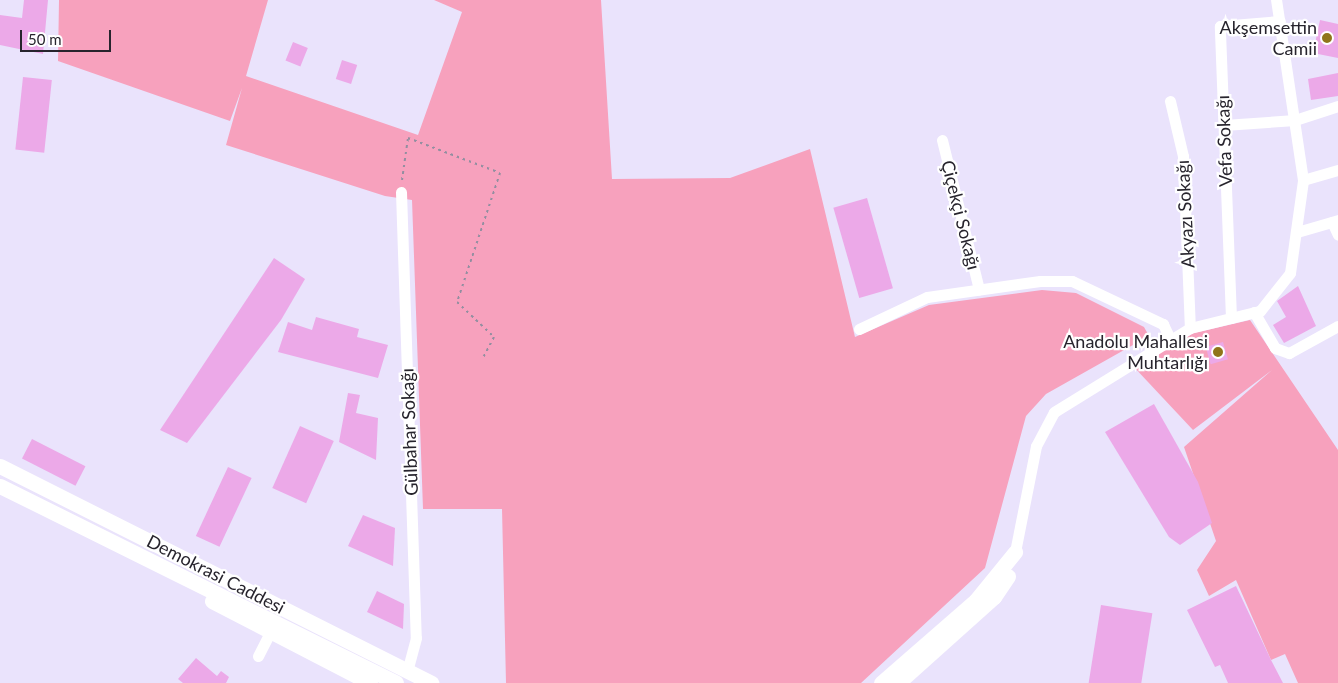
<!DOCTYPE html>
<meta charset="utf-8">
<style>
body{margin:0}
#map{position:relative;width:1338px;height:683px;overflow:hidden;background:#eae3fc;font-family:Lato,sans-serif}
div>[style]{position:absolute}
.green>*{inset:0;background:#f7a1bd}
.building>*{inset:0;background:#eca9e8;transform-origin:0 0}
.path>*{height:2px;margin-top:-1px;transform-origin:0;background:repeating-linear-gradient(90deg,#938ea0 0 2.5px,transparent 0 6.5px)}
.minor>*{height:11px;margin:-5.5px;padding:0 5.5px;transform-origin:5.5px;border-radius:5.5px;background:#fff}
.major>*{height:15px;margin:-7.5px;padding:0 7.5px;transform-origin:7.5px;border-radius:7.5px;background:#fff}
.dots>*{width:14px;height:14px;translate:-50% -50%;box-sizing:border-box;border:2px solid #fff;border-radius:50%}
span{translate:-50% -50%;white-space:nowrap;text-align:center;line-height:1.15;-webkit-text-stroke:4.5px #fff;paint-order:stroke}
.poi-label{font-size:18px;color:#27242d}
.right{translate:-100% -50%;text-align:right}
.street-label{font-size:18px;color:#27242d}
.scale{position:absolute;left:20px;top:30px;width:91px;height:22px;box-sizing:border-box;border:2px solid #27242d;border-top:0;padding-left:6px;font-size:15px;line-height:18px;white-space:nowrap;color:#27242d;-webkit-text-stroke:4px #fff;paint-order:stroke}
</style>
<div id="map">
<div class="green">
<div style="clip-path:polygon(59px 0,268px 0,246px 76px,418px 135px,462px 12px,434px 0,601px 0,612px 179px,730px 178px,810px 149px,855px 337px,929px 305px,1042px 290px,1076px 293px,1144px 327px,1149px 336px,1046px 394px,1026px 416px,985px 568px,861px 683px,506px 683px,502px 509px,423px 509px,412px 200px,385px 196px,226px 145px,242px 88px,230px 121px,58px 61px)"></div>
<div style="clip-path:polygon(1250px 320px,1338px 450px,1338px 683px,1298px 683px,1285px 654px,1271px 660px,1236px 580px,1209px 596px,1197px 570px,1216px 541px,1184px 447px,1272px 370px,1193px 430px,1133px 366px,1194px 333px)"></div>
</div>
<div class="building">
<div style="clip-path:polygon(24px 0,48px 0,43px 54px,0 45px,0 15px,22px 18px)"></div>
<div style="clip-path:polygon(1320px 20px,1338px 24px,1338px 58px,1313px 53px)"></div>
<div style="left:293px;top:42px;width:16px;height:20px;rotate:22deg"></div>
<div style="left:342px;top:60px;width:16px;height:20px;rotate:18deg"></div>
<div style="clip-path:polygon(1338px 73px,1338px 96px,1311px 100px,1308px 79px)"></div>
<div style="left:23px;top:77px;width:29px;height:73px;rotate:6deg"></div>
<div style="left:867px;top:198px;width:94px;height:35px;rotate:74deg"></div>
<div style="clip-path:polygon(274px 258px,305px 279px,281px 320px,187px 443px,160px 430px)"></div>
<div style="clip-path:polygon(1298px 286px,1316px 326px,1284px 343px,1273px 325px,1286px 317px,1277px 301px)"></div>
<div style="clip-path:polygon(316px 317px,359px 329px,357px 337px,388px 345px,378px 378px,278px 352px,288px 322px,312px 330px)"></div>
<div style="left:1223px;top:342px;width:18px;height:18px;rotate:74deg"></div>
<div style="clip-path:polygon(348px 393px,360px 395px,356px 413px,378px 418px,376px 460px,339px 442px)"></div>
<div style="clip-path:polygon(1154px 404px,1198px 482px,1212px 523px,1180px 545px,1169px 537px,1105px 432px)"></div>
<div style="left:300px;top:426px;width:37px;height:68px;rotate:24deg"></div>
<div style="left:32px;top:439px;width:60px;height:22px;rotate:27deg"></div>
<div style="left:228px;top:467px;width:26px;height:76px;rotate:25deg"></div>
<div style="clip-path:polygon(363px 515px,395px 528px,393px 566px,348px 546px)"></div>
<div style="clip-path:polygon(1236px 586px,1271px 660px,1283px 683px,1228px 683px,1220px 665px,1215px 667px,1187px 610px)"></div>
<div style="clip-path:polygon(377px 591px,404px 604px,403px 629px,367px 612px)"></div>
<div style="left:1101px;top:605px;width:52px;height:79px;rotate:9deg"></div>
<div style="clip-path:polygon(196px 658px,217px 676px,221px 671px,229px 677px,226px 683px,183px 683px,178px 679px)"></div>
</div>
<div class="path">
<div style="left:402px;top:180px;width:42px;rotate:-81.9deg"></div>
<div style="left:408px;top:138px;width:98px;rotate:20.8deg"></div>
<div style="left:500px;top:173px;width:136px;rotate:108.4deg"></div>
<div style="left:457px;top:302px;width:51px;rotate:43.4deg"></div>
<div style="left:494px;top:337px;width:24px;rotate:118deg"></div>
</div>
<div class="minor">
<div style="left:1170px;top:101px;width:57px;rotate:76.7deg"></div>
<div style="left:1183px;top:156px;width:172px;rotate:87.7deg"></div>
<div style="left:1224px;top:125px;width:71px;rotate:-4deg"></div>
<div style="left:1295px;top:120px;width:45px;rotate:-18deg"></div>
<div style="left:942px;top:140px;width:154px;rotate:76.1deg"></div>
<div style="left:1303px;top:180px;width:36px;rotate:-16deg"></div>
<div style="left:401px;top:192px;width:446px;rotate:88.1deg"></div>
<div style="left:416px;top:638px;width:34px;rotate:105deg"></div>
<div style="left:1332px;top:222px;width:14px;rotate:65deg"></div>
<div style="left:1297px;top:232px;width:43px;rotate:-16.3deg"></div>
<div style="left:1254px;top:312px;width:42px;rotate:59.7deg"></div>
<div style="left:1275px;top:348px;width:15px;rotate:20deg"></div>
<div style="left:1289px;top:353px;width:56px;rotate:-28.9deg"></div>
<div style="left:1231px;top:318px;width:292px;rotate:-92.2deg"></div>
<div style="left:1220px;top:26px;width:60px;rotate:-4.8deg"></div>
<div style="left:859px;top:329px;width:75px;rotate:-25.2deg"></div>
<div style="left:927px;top:297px;width:114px;rotate:-8.1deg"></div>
<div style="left:1040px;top:281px;width:32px"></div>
<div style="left:1072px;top:281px;width:101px;rotate:25.3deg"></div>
<div style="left:1163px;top:324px;width:17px;rotate:65deg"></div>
<div style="left:1015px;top:552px;width:108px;rotate:-78.8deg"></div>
<div style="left:1036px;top:446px;width:38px;rotate:-62deg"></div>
<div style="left:1054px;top:412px;width:160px;rotate:-31.7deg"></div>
<div style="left:1190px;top:328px;width:72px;rotate:-13.7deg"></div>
<div style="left:1260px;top:311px;width:48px;rotate:-51.7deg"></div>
<div style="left:1290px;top:273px;width:94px;rotate:-82deg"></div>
<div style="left:1303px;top:180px;width:182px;rotate:-98.5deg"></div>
<div style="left:258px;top:656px;width:35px;rotate:-63deg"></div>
</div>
<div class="major">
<div style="left:0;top:466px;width:483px;rotate:26.7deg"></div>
<div style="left:0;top:486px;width:442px;rotate:26.4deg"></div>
<div style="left:212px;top:601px;width:178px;rotate:27.4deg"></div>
<div style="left:881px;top:683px;width:126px;rotate:-41.1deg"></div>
<div style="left:976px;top:600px;width:62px;rotate:-50.9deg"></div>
<div style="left:898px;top:683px;width:129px;rotate:-41.9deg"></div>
<div style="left:994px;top:597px;width:25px;rotate:-56deg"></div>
</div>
<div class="dots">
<div style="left:1327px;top:38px;background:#90751a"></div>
<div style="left:1218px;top:352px;background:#90751a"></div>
</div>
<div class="poi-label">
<span class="right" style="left:1317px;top:38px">Akşemsettin<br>Camii</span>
<span class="right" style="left:1208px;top:352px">Anadolu Mahallesi<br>Muhtarlığı</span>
</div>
<div class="street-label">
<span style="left:1224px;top:141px;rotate:-92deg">Vefa Sokağı</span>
<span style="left:1185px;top:214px;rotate:-93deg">Akyazı Sokağı</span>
<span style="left:961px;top:215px;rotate:76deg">Çiçekçi Sokağı</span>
<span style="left:409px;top:432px;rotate:-92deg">Gülbahar Sokağı</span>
<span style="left:216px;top:574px;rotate:27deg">Demokrasi Caddesi</span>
</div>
<div class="scale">50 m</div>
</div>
